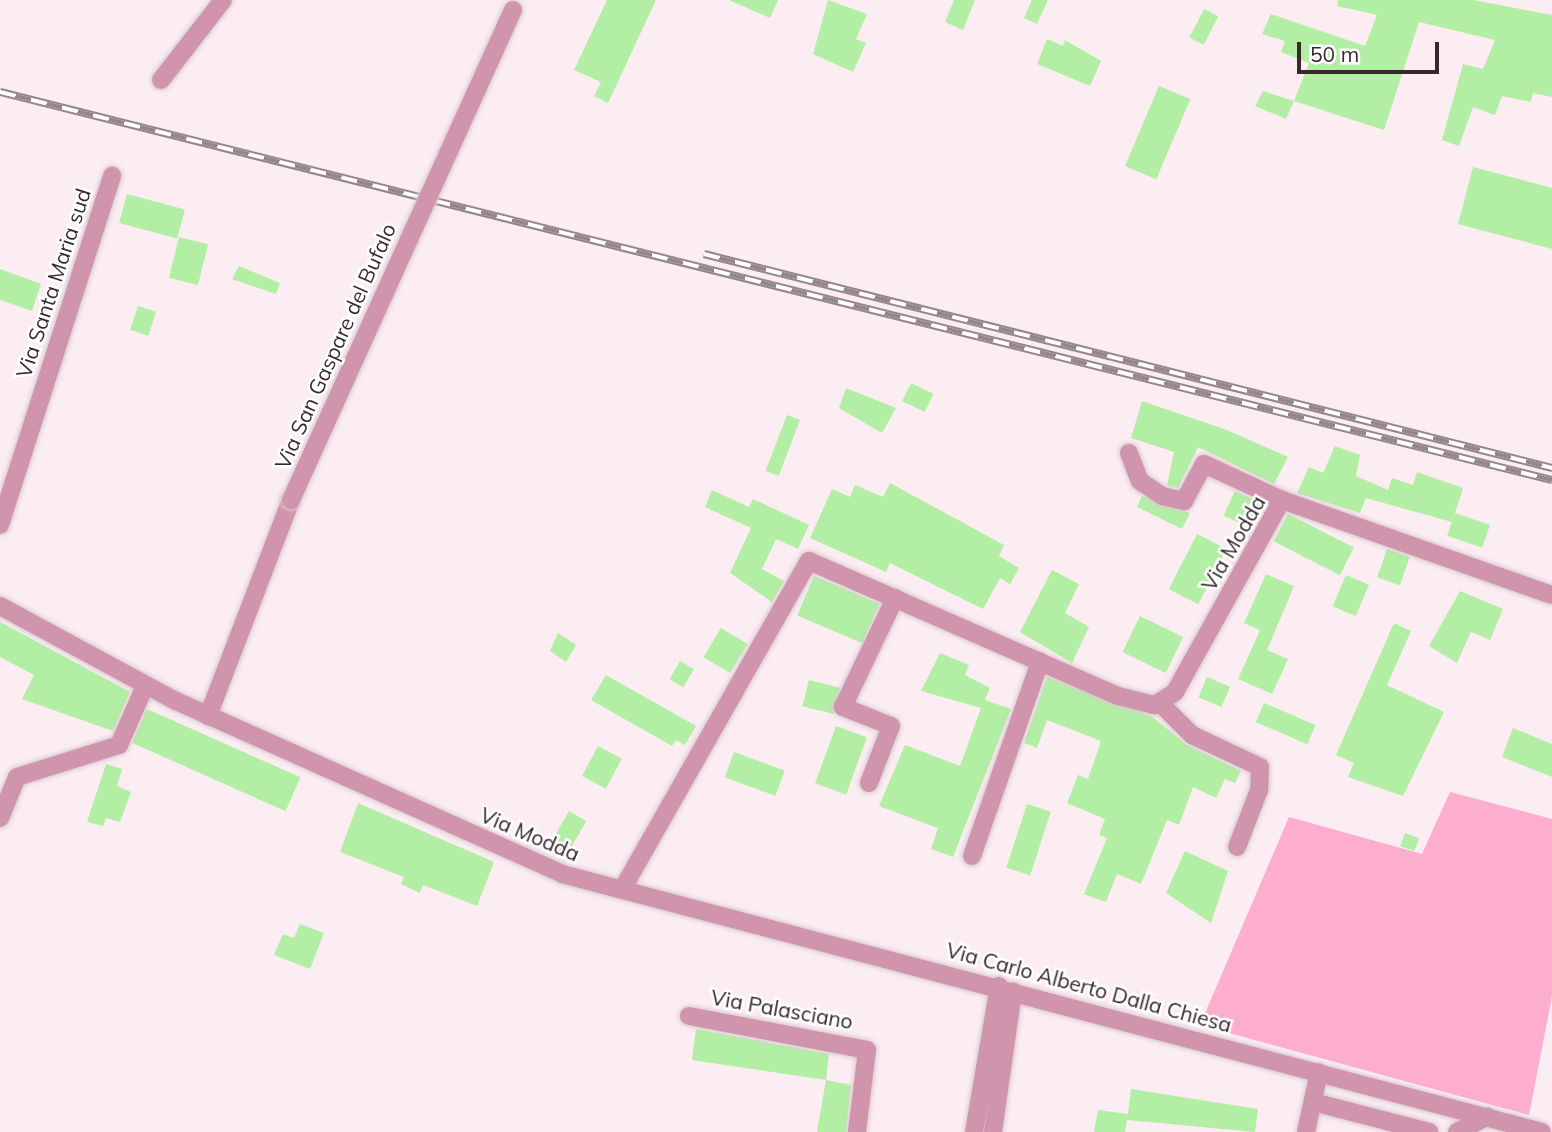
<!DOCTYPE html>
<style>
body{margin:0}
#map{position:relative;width:1552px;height:1132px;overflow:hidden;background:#fbedf2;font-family:Mulish,sans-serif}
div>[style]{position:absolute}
.green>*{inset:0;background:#fdadcd}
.building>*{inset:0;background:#b2eea3;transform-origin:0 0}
.roads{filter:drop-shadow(0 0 2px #d8cacf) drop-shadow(0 0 2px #d8cacf)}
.minor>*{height:18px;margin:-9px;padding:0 9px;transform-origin:9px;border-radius:9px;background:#d194ad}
.rail>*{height:8px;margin-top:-4px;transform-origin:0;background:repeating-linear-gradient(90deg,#fff 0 16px,#94868b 0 32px);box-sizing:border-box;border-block:2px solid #94868b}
.bridges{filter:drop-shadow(0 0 2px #d8cacf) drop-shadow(0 0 2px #d8cacf)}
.minor-bridge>*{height:18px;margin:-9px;padding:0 9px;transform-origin:9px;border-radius:9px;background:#d194ad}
span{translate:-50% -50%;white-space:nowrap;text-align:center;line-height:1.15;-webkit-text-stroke:5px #fff;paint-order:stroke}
.street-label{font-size:21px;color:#36292e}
.scale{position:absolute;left:1297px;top:42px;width:142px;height:32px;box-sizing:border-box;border:4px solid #36292e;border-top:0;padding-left:9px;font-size:21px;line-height:24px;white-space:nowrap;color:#36292e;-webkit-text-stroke:5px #fff;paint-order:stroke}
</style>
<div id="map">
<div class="green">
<div style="clip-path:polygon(1450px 792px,1552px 819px,1552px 996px,1529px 1115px,1200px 1025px,1289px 817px,1422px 854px)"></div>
</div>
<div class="building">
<div style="clip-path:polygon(607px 0,656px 0,608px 103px,594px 96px,601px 82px,574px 70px)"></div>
<div style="clip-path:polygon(729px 0,778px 0,770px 18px)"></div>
<div style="clip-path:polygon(828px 0,867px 14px,856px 39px,866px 43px,853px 72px,813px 54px)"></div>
<div style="clip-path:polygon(954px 0,975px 0,963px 30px,945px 22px)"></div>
<div style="clip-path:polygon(1032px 0,1048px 0,1037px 24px,1024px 18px)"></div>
<div style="clip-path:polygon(1338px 0,1473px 0,1552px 15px,1552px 97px,1533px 93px,1531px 102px,1502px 96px,1495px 115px,1473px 107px,1459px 146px,1442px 140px,1463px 64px,1483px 69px,1495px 40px,1419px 22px,1384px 130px,1294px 101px,1309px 63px,1281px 52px,1285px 41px,1262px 34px,1271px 14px,1365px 46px,1377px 15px,1337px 6px)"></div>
<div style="left:1204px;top:9px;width:16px;height:32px;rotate:27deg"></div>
<div style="clip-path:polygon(1047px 39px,1063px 46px,1065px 40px,1101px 61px,1090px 86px,1037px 64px)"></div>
<div style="left:1159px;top:86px;width:34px;height:87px;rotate:23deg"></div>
<div style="clip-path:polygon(1263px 91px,1294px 101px,1286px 119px,1255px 106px)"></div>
<div style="clip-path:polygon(1473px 167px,1552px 188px,1552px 249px,1458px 224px)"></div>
<div style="left:127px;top:194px;width:60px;height:30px;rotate:15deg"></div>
<div style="left:179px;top:237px;width:30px;height:42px;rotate:14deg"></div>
<div style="clip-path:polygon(239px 266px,280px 283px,276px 294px,232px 279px)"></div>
<div style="clip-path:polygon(0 269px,41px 284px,32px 311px,0 300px)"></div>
<div style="left:138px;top:306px;width:19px;height:25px;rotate:18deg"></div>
<div style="left:911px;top:383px;width:25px;height:20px;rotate:26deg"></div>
<div style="clip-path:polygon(846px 388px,896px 408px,882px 433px,839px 408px)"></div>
<div style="clip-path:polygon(1142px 401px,1227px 430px,1288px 457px,1274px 484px,1198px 447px,1178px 488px,1167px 485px,1174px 452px,1131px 438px)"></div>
<div style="left:787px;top:415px;width:14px;height:60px;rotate:21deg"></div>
<div style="clip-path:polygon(1335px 446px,1360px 455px,1356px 476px,1388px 490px,1392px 478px,1413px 485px,1417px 472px,1463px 488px,1452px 522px,1366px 498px,1360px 513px,1297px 493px,1309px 467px,1323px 473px)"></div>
<div style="clip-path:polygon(890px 483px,1004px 545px,999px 556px,1019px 568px,1010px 584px,1000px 578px,983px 609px,890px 563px,886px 572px,810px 538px,832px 489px,850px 497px,855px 485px,883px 497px)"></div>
<div style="clip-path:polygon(712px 490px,749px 507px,753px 499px,809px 525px,798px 549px,776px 539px,762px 569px,784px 581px,772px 602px,730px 573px,751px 528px,705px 507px)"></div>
<div style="left:1235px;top:491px;width:31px;height:27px;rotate:25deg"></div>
<div style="clip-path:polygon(1142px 496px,1190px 513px,1182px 529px,1137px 507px)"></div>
<div style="left:1455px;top:513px;width:37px;height:24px;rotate:19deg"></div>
<div style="left:1288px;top:514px;width:74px;height:31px;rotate:27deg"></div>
<div style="left:1197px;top:534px;width:33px;height:62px;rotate:27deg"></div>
<div style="left:1387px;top:549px;width:24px;height:30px;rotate:19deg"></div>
<div style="clip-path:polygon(1052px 570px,1079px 584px,1065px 613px,1089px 627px,1072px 663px,1020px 632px)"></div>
<div style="clip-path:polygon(1266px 574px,1294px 586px,1267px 650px,1288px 659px,1272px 694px,1238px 679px,1260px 630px,1244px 623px)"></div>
<div style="left:1346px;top:575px;width:25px;height:34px;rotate:23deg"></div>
<div style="left:814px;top:576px;width:71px;height:43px;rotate:23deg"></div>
<div style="clip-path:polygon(1460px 591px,1503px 609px,1490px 640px,1471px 632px,1457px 663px,1429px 646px)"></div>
<div style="left:1140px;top:616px;width:48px;height:40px;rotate:26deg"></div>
<div style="clip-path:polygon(0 622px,130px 692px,113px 731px,22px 699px,34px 675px,0 657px)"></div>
<div style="clip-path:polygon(1394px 623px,1411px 631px,1387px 685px,1444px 712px,1403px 796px,1348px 777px,1354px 763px,1336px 755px)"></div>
<div style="left:721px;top:628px;width:31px;height:34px;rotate:31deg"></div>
<div style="clip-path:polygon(558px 633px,576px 645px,566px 662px,550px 651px)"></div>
<div style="clip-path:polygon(940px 653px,969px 665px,965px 675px,990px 688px,985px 700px,1011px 709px,953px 857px,931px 849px,938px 828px,879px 806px,905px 745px,960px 766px,981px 708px,921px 691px)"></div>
<div style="left:680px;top:661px;width:16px;height:21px;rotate:30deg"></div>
<div style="clip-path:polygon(606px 675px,696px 726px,685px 745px,676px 740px,672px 746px,591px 700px)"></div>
<div style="clip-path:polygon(1047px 677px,1151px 716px,1187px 745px,1241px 771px,1235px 783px,1225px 779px,1216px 798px,1193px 787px,1179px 825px,1167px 820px,1141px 884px,1117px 874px,1106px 902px,1084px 894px,1107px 838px,1099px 835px,1105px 819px,1067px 803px,1078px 775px,1088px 779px,1101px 741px,1047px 720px,1037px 748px,1024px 743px)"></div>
<div style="left:1207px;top:677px;width:25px;height:22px;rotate:23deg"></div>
<div style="left:809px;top:680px;width:32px;height:27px;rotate:14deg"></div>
<div style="left:1264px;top:703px;width:56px;height:21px;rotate:23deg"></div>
<div style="left:147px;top:709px;width:168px;height:37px;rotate:24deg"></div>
<div style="left:836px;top:726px;width:33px;height:61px;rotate:20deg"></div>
<div style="clip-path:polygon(1513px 728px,1552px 744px,1552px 777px,1502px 757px)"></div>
<div style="left:598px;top:746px;width:27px;height:34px;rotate:28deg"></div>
<div style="left:734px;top:752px;width:54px;height:27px;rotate:20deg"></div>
<div style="clip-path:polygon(106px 764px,122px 769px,117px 786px,131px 792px,120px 822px,106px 818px,103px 826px,87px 822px)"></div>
<div style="clip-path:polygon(358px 803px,494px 862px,477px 906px,423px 885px,420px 893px,401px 884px,404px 877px,340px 852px)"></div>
<div style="left:1027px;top:804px;width:25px;height:67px;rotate:18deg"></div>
<div style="left:569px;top:811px;width:20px;height:45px;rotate:30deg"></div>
<div style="left:1405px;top:833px;width:15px;height:14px;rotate:20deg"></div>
<div style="clip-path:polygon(1185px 851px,1228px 871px,1211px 923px,1166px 893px)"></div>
<div style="clip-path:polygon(300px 924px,324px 933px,310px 969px,274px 955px,283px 934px,294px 938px)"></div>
<div style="clip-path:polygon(696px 1029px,829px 1054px,826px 1080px,692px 1060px)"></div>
<div style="clip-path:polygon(826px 1080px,851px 1085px,846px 1132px,817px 1132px)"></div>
<div style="clip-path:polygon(1131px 1089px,1258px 1109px,1255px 1132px,1127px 1120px,1125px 1132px,1094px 1132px,1098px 1110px,1128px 1114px)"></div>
</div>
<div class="roads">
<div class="minor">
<div style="left:161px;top:80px;width:101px;rotate:-52.2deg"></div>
<div style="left:1129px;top:453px;width:30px;rotate:69deg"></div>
<div style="left:1140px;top:481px;width:27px;rotate:34deg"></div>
<div style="left:1162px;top:496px;width:23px;rotate:13deg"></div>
<div style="left:1184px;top:501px;width:42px;rotate:-61.6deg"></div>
<div style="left:1204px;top:464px;width:86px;rotate:24.8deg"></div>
<div style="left:0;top:525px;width:367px;rotate:-72.2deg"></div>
<div style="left:0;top:606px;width:200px;rotate:28.4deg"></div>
<div style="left:176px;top:701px;width:423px;rotate:24.1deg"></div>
<div style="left:562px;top:874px;width:1013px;rotate:14.75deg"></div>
<div style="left:1161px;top:704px;width:44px;rotate:45deg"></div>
<div style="left:1192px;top:735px;width:75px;rotate:25.2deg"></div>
<div style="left:1260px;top:767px;width:23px;rotate:92deg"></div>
<div style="left:1259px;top:790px;width:61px;rotate:111.1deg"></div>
<div style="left:208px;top:716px;width:231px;rotate:-69deg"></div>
<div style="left:869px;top:783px;width:61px;rotate:-68.9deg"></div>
<div style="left:891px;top:726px;width:52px;rotate:-158.4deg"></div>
<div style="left:843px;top:707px;width:121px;rotate:-64.5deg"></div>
<div style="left:0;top:818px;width:44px;rotate:-67.5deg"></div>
<div style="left:17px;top:777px;width:107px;rotate:-17.4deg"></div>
<div style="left:119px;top:745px;width:64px;rotate:-66.2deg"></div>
<div style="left:972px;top:856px;width:206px;rotate:-70.7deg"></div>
<div style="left:623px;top:888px;width:376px;rotate:-60.4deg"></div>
<div style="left:809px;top:561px;width:337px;rotate:23.6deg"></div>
<div style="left:1118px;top:696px;width:38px;rotate:14deg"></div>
<div style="left:1155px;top:705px;width:24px;rotate:-33deg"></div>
<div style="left:1175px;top:692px;width:220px;rotate:-60.9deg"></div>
<div style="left:1282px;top:500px;width:286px;rotate:19.4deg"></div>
<div style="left:689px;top:1016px;width:181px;rotate:10.8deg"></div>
<div style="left:867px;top:1050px;width:83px;rotate:97deg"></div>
<div style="left:1313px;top:1102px;width:120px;rotate:14.5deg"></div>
<div style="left:974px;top:1132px;width:148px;rotate:-80.3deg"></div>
<div style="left:993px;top:1132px;width:142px;rotate:-81.9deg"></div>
<div style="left:1306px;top:1132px;width:61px;rotate:-77.8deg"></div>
<div style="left:1457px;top:1132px;width:34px;rotate:-27deg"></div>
</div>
</div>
<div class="rail">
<div style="left:0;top:92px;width:1600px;rotate:14.04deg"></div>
<div style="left:704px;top:254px;width:875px;rotate:14.16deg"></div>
</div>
<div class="bridges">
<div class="minor-bridge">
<div style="left:291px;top:500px;width:538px;rotate:-65.63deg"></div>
</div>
</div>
<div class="street-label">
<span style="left:53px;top:283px;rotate:-72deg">Via Santa Maria sud</span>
<span style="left:335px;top:346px;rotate:-66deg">Via San Gaspare del Bufalo</span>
<span style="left:1233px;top:543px;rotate:-60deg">Via Modda</span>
<span style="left:530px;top:834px;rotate:23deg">Via Modda</span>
<span style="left:1089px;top:987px;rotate:15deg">Via Carlo Alberto Dalla Chiesa</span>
<span style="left:782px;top:1009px;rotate:10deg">Via Palasciano</span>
</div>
<div class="scale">50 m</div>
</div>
